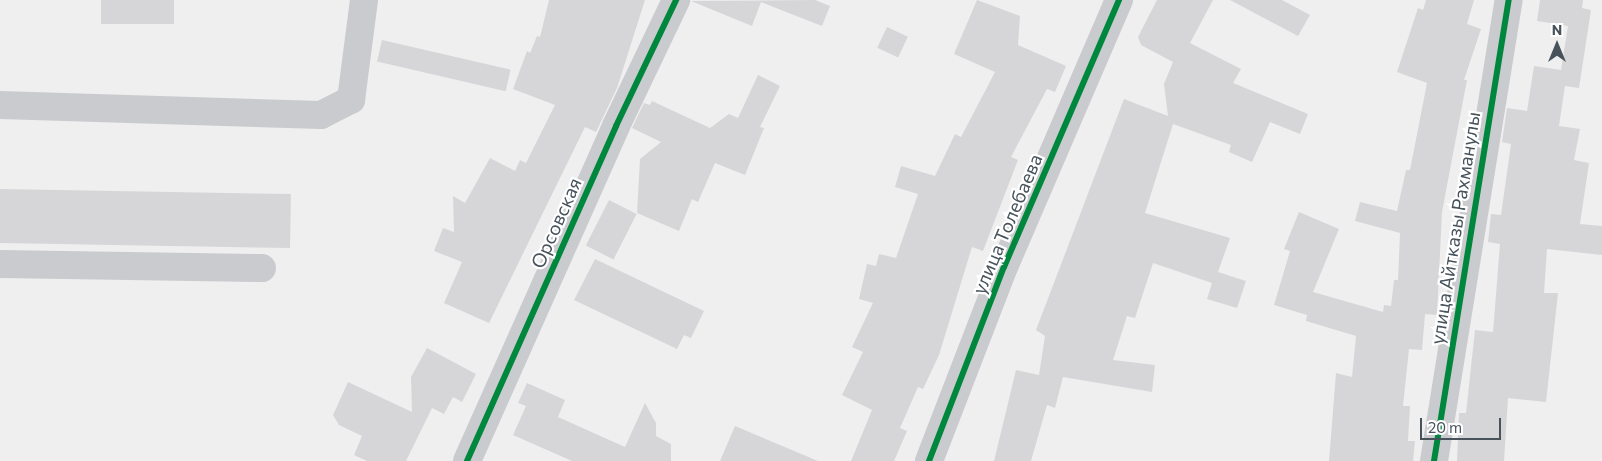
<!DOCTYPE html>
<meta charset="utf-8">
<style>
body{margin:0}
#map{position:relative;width:1602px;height:461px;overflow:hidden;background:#f0efef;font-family:Commissioner,sans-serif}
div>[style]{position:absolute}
.building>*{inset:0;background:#d6d6d8;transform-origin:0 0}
.minor>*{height:28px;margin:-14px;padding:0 14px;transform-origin:14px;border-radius:14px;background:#c9cbce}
.cycleway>*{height:6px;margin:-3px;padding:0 3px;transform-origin:3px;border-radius:3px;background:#00873e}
span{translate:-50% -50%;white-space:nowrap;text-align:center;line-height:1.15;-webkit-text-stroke:4.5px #fff;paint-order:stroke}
.street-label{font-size:19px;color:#47525b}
.north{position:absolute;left:1532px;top:20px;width:50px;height:50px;-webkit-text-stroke:4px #fff;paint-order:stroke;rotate:0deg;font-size:14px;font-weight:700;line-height:20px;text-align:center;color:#47525b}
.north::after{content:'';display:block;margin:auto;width:18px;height:22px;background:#47525b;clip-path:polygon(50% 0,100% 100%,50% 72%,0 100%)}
.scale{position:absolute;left:1420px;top:418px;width:81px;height:22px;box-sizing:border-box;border:2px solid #47525b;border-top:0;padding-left:6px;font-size:15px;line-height:18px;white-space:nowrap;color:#47525b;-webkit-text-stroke:4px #fff;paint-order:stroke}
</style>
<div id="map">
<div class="building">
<div style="left:101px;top:0;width:73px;height:24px"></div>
<div style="clip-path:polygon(549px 0,645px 0,617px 88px,596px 132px,585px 127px,489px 323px,444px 303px,462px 262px,434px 251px,443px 228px,454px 232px,453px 196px,465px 203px,490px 158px,515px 171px,520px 160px,526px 163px,555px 105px,513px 89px,527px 51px,530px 53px,537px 36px,540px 37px)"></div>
<div style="clip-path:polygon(815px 0,830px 6px,822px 26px,761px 2px,752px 26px,691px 1px)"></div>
<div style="clip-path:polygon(977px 0,1020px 16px,1018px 45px,1066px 66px,1055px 92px,1047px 89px,1011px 157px,1018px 160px,983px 251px,972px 247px,939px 355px,923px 389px,918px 387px,900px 428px,907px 431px,894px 461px,851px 461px,872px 410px,842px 395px,863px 352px,852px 347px,873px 303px,859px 299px,867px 264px,876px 266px,879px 254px,896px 258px,918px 194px,895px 187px,901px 166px,935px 176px,955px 134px,961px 137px,995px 72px,954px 54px)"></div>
<div style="clip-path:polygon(1157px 0,1213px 0,1190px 43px,1241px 69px,1233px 83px,1308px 114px,1300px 134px,1270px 122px,1252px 162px,1229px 152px,1231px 145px,1173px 124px,1145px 213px,1230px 238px,1218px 272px,1246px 281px,1237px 308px,1207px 299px,1212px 283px,1153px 263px,1135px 318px,1127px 316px,1113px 360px,1155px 365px,1152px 392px,1063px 377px,1055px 408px,1047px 405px,1031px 461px,994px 461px,1016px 370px,1039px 375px,1045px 336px,1036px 330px,1124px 99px,1168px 116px,1164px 84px,1173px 62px,1141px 45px,1138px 37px)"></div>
<div style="clip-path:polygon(1230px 0,1282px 0,1310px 15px,1298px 36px)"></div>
<div style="clip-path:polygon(1426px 0,1474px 0,1467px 24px,1481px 29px,1464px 80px,1467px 80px,1442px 212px,1437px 315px,1425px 314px,1422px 350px,1409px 349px,1403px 406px,1410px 406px,1408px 441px,1415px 441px,1413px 461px,1329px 461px,1336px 373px,1352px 377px,1356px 336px,1306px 321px,1307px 315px,1274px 305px,1290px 251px,1284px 249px,1299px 212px,1339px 229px,1313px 292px,1383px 312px,1384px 305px,1391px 306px,1394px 280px,1398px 280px,1400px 233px,1355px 221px,1360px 202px,1397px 211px,1406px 170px,1410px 170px,1427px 83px,1397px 72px,1418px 8px,1423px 10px)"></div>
<div style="clip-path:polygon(1540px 0,1583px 0,1582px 8px,1591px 10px,1579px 88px,1565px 86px,1559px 126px,1580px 129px,1574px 160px,1589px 163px,1580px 224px,1602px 226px,1602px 255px,1547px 249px,1544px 293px,1558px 293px,1546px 402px,1508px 398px,1504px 461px,1457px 461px,1459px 413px,1466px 413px,1475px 330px,1493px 332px,1500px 244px,1488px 242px,1491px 214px,1501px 215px,1511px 144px,1502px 142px,1507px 108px,1527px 111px,1534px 66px,1561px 70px,1568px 26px,1537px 21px)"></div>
<div style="left:887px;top:27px;width:23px;height:23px;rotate:25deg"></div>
<div style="left:382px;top:40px;width:132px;height:22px;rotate:13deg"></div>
<div style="clip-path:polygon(758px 75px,780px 86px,760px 127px,764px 128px,745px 175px,715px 163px,698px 202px,692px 199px,679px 231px,637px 213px,640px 159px,661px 142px,632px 128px,644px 103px,650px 105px,652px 101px,710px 128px,729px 114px,738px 118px)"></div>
<div style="left:0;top:189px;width:291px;height:54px;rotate:1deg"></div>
<div style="left:609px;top:200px;width:31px;height:51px;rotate:27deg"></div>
<div style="clip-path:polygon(595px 259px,704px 311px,691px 338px,684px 335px,677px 349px,574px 300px)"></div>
<div style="clip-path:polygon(427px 348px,476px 374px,462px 402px,453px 397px,444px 414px,432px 408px,406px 461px,367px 461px,354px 455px,362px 436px,339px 425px,333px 415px,348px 382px,412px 412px,411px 377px)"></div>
<div style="clip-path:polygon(527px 383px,565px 400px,558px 417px,625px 447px,645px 403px,656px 423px,656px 436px,671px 444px,671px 461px,572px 461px,513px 435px,526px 406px,518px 403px)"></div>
<div style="clip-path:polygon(735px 426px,818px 461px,720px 461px)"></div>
</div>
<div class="minor">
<div style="left:0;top:105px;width:321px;rotate:1.8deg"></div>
<div style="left:321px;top:115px;width:34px;rotate:-27deg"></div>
<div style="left:351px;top:100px;width:101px;rotate:-82.6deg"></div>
<div style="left:0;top:264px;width:262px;rotate:0.9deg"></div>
<div style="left:467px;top:461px;width:367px;rotate:-66deg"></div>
<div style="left:616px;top:126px;width:140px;rotate:-64.5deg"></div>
<div style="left:929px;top:461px;width:208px;rotate:-68.9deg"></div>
<div style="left:1004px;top:267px;width:291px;rotate:-66.7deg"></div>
<div style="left:1434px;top:461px;width:467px;rotate:-80.8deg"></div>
</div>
<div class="cycleway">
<div style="left:467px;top:461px;width:367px;rotate:-66deg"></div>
<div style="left:616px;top:126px;width:140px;rotate:-64.5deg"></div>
<div style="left:929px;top:461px;width:208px;rotate:-68.9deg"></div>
<div style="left:1004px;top:267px;width:291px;rotate:-66.7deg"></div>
<div style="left:1434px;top:461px;width:467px;rotate:-80.8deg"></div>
</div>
<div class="street-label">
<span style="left:556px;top:223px;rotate:-66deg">Орсовская</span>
<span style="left:1007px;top:224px;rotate:-67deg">улица Толебаева</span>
<span style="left:1455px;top:228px;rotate:-81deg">улица Айтказы Рахманулы</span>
</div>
<div class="north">N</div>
<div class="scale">20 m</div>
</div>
